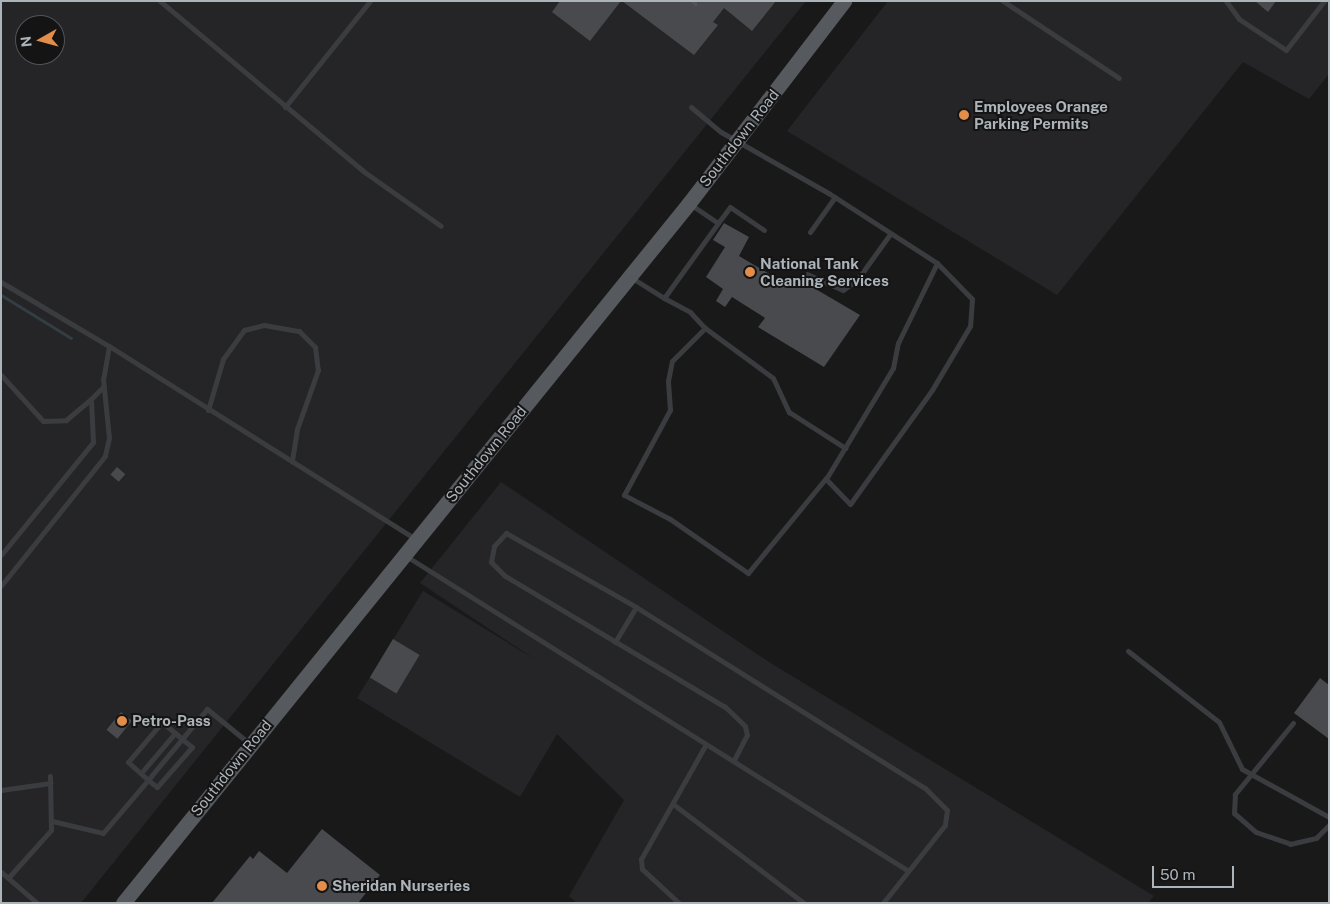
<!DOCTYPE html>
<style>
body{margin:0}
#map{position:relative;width:1330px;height:904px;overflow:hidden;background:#19191a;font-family:"Public Sans",sans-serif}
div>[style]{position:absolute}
.built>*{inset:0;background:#252527}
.stream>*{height:3px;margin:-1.5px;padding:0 1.5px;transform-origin:1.5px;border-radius:1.5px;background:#333e42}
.building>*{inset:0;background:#484a4d;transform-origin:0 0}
.lane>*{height:5px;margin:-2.5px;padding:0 2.5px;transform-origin:2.5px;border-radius:2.5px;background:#3a3c3f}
.primary>*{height:15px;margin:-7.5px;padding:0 7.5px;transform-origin:7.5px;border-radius:7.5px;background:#565a5e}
.rail>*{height:3px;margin-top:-1.5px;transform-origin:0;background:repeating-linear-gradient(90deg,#515458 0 6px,transparent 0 11px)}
.dots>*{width:14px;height:14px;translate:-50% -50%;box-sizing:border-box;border:2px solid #141415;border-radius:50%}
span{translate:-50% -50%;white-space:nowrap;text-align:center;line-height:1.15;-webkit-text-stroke:4px #141415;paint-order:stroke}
.poi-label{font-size:15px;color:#acb3b9;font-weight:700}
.left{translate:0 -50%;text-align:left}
.street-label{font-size:15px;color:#acb3b9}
.frame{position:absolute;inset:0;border:2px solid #acb3b9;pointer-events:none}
.north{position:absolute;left:15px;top:15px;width:50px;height:50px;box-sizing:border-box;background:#141415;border:1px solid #515457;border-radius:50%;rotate:263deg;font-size:14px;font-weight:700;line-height:20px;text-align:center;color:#acb3b9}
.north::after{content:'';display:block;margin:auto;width:18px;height:22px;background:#e28d49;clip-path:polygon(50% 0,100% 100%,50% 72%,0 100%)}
.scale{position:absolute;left:1152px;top:866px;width:82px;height:22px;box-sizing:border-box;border:2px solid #acb3b9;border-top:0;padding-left:6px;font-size:15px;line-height:18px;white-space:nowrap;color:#acb3b9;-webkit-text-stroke:4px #141415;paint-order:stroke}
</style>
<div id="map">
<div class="built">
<div style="clip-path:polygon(evenodd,1px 1px,806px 1px,81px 903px,1px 903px,1px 1px,25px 25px,55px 25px,55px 55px,25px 55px,25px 25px)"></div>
<div style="clip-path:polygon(888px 1px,1329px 1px,1329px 74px,1309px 99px,1243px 62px,1057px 295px,787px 131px)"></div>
<div style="clip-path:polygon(501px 482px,769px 662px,1154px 896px,1148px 903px,577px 903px,569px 896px,624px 800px,557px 734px,520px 797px,357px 698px,423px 591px,536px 660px,420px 583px)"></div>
</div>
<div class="stream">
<div style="left:1px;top:295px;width:82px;rotate:31.6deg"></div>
</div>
<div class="building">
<div style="clip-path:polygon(560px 1px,621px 1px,590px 41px,552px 12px)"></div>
<div style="clip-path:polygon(622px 1px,776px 1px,752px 31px,724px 8px,713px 22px,718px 25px,694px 55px)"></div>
<div style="clip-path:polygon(1255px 1px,1276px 1px,1268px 12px)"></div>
<div style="clip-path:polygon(724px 223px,749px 237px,739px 256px,788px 285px,795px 277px,860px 315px,824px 367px,758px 327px,765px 318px,732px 297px,725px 307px,716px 301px,723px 289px,706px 277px,725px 247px,713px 240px)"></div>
<div style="left:117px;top:467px;width:11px;height:10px;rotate:41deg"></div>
<div style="left:393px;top:639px;width:31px;height:45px;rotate:31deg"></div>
<div style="clip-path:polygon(1320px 678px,1329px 685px,1329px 739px,1294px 713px)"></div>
<div style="left:121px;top:712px;width:14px;height:23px;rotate:39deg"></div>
<div style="clip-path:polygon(322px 829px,380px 875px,358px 903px,212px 903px,250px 856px,253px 859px,259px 851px,287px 873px)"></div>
</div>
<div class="lane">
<div style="left:160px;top:1px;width:265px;rotate:39.9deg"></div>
<div style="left:363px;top:171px;width:95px;rotate:35.2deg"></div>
<div style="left:1003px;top:1px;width:139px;rotate:33.6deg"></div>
<div style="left:1226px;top:1px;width:22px;rotate:54deg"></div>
<div style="left:1239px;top:19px;width:56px;rotate:33.4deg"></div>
<div style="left:1286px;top:50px;width:62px;rotate:-52.2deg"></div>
<div style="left:285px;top:107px;width:136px;rotate:-51.3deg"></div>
<div style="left:691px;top:107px;width:39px;rotate:40deg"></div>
<div style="left:721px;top:132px;width:125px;rotate:29.6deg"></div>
<div style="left:830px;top:194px;width:127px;rotate:32.8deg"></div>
<div style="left:937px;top:263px;width:50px;rotate:45.8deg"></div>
<div style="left:972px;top:299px;width:27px;rotate:94deg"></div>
<div style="left:970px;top:326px;width:74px;rotate:120.7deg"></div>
<div style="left:932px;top:390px;width:140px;rotate:125.7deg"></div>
<div style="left:850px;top:504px;width:35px;rotate:-134deg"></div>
<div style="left:826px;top:479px;width:130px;rotate:-58.9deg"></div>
<div style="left:893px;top:368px;width:25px;rotate:-79deg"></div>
<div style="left:898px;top:343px;width:89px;rotate:-64deg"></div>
<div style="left:718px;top:223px;width:20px;rotate:-53deg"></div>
<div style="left:730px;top:207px;width:41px;rotate:34.1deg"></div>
<div style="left:810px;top:232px;width:43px;rotate:-54.5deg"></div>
<div style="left:807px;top:274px;width:39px;rotate:24deg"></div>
<div style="left:843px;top:290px;width:17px;rotate:-36deg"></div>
<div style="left:857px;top:280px;width:57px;rotate:-54.3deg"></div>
<div style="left:632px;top:278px;width:38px;rotate:32deg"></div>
<div style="left:664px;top:298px;width:92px;rotate:-54.2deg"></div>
<div style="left:718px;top:223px;width:34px;rotate:-146deg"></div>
<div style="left:1px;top:282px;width:126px;rotate:30.7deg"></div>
<div style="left:109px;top:346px;width:34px;rotate:100deg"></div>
<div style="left:103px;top:379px;width:59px;rotate:84.2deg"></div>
<div style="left:109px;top:438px;width:18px;rotate:103deg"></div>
<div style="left:105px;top:456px;width:166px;rotate:128.7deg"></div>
<div style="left:664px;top:298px;width:30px;rotate:28deg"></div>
<div style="left:690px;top:312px;width:22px;rotate:47deg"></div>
<div style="left:109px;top:346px;width:362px;rotate:32.2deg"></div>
<div style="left:1px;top:375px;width:62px;rotate:47.6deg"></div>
<div style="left:43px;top:421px;width:23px;rotate:-2deg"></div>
<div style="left:66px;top:420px;width:33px;rotate:-40deg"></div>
<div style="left:208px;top:410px;width:53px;rotate:-73.6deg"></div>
<div style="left:223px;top:359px;width:36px;rotate:-54deg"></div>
<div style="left:244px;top:330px;width:21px;rotate:-14deg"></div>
<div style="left:264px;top:325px;width:36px;rotate:10deg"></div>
<div style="left:299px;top:331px;width:23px;rotate:45deg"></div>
<div style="left:315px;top:347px;width:23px;rotate:83deg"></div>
<div style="left:318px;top:370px;width:63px;rotate:109.6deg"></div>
<div style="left:297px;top:429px;width:33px;rotate:99deg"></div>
<div style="left:826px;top:478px;width:123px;rotate:129.4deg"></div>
<div style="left:748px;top:573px;width:95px;rotate:-145.3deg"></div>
<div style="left:670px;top:519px;width:52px;rotate:-152.4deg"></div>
<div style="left:624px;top:495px;width:97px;rotate:-61.6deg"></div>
<div style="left:670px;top:410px;width:29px;rotate:-94deg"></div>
<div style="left:668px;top:381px;width:20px;rotate:-79deg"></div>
<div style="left:672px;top:361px;width:47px;rotate:-45deg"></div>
<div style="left:705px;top:328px;width:84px;rotate:36.3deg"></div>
<div style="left:773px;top:378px;width:38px;rotate:65deg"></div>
<div style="left:789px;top:412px;width:67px;rotate:32.7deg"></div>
<div style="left:1px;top:555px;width:146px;rotate:-50.8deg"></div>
<div style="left:93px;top:442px;width:43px;rotate:-92.7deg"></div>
<div style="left:91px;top:399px;width:18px;rotate:-45deg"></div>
<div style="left:406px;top:556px;width:591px;rotate:32.08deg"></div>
<div style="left:615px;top:642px;width:41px;rotate:-59deg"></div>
<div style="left:1128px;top:651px;width:115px;rotate:38deg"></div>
<div style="left:1219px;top:722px;width:52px;rotate:63.9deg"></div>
<div style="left:1242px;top:769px;width:99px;rotate:28.9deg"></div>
<div style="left:1293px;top:723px;width:92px;rotate:129.2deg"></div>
<div style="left:1235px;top:794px;width:19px;rotate:93deg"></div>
<div style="left:1234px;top:813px;width:29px;rotate:41deg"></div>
<div style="left:1256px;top:832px;width:36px;rotate:19deg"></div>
<div style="left:1290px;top:844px;width:27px;rotate:-13deg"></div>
<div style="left:1316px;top:838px;width:18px;rotate:-45deg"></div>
<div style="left:734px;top:760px;width:28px;rotate:-63deg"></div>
<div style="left:747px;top:735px;width:9px;rotate:-103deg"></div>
<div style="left:745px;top:726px;width:28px;rotate:-136deg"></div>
<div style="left:725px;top:707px;width:256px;rotate:-149.2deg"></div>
<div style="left:505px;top:576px;width:20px;rotate:-135deg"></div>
<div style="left:491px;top:562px;width:16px;rotate:-79deg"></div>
<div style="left:494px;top:546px;width:18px;rotate:-47deg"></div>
<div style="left:506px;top:533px;width:150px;rotate:29.6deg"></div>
<div style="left:636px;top:607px;width:341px;rotate:32.1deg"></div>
<div style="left:925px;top:788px;width:31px;rotate:45deg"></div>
<div style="left:947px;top:810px;width:15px;rotate:98deg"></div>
<div style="left:945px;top:825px;width:100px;rotate:128.5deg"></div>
<div style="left:141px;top:773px;width:52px;rotate:-49.6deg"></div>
<div style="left:1px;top:790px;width:50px;rotate:-8deg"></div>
<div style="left:673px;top:804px;width:164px;rotate:37.1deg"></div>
<div style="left:52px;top:821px;width:52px;rotate:13.2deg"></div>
<div style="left:103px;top:833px;width:70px;rotate:-49.7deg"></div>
<div style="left:148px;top:780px;width:27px;rotate:-138deg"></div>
<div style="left:128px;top:762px;width:52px;rotate:-49.6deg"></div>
<div style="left:162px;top:722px;width:26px;rotate:40deg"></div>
<div style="left:182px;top:739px;width:13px;rotate:39deg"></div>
<div style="left:192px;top:747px;width:53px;rotate:131.2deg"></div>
<div style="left:157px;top:787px;width:11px;rotate:-142deg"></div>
<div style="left:148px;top:780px;width:6px;rotate:-51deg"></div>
<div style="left:152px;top:775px;width:86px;rotate:-50.2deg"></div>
<div style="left:207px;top:709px;width:55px;rotate:39.1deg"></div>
<div style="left:1px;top:872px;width:48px;rotate:40.7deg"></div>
<div style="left:8px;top:878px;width:64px;rotate:-48.1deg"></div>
<div style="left:51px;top:830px;width:54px;rotate:-91.1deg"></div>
<div style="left:679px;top:903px;width:50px;rotate:-137.4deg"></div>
<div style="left:642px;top:869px;width:10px;rotate:-96deg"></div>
<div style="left:641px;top:859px;width:130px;rotate:-60.5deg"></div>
</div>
<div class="primary">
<div style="left:123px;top:903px;width:900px;rotate:-51.04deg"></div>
<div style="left:689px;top:203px;width:255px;rotate:-52.5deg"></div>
</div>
<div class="rail">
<div style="left:692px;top:1px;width:9px;rotate:36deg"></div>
</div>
<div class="dots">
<div style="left:964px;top:115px;background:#e28d49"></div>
<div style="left:750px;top:272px;background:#e28d49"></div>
<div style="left:122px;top:721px;background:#e28d49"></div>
<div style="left:322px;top:886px;background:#e28d49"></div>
</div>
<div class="poi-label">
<span class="left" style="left:974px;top:115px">Employees Orange<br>Parking Permits</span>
<span class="left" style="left:760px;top:272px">National Tank<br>Cleaning Services</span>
<span class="left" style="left:132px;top:721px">Petro-Pass</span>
<span class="left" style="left:332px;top:886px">Sheridan Nurseries</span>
</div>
<div class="street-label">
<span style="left:739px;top:138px;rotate:-52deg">Southdown Road</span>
<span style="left:486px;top:454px;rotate:-51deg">Southdown Road</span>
<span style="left:231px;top:768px;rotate:-51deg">Southdown Road</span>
</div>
<div class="frame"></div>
<div class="north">N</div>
<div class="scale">50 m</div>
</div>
